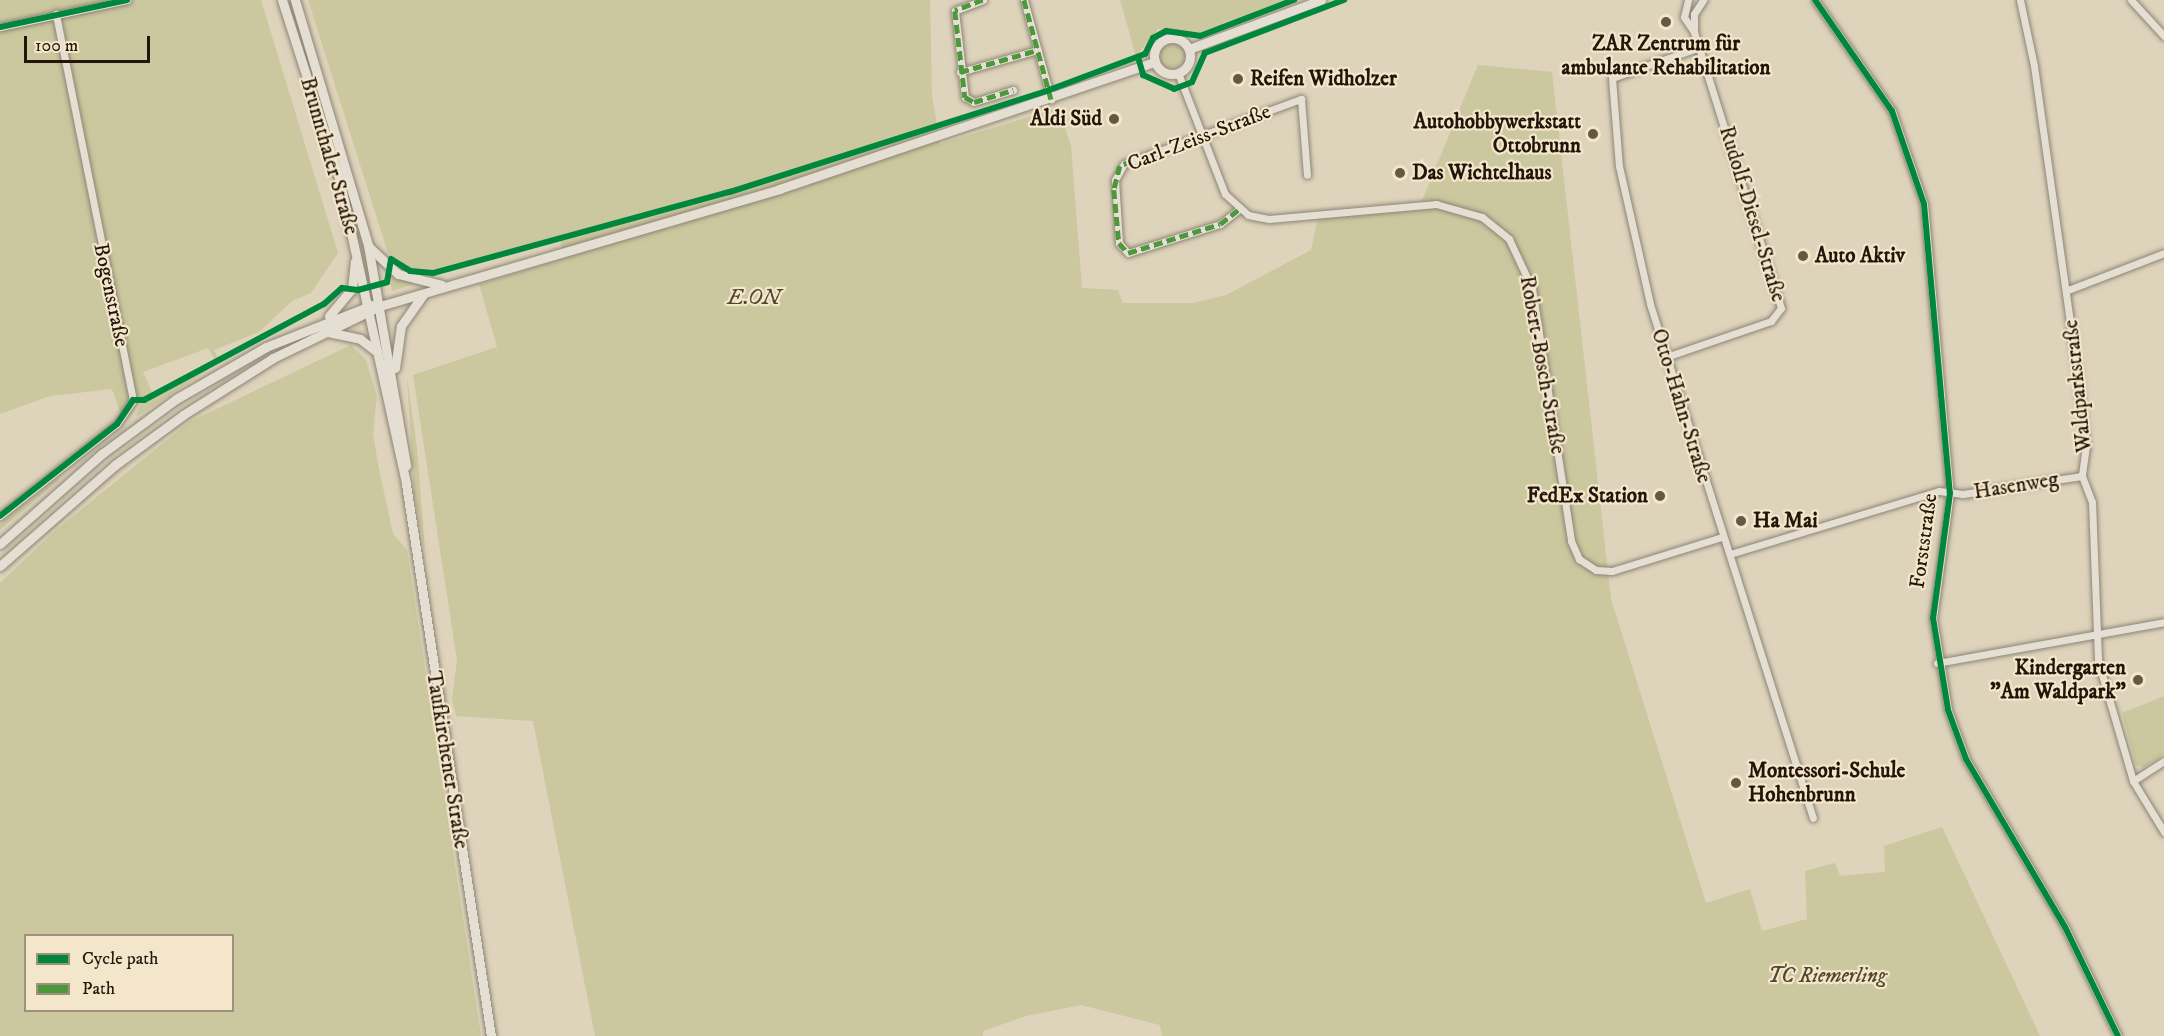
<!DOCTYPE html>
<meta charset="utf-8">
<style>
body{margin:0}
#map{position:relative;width:2164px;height:1036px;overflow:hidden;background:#ded3bb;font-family:"IM FELL DW Pica",serif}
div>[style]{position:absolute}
.green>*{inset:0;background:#cbc79e}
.round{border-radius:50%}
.roads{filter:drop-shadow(0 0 2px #8c8476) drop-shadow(0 0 2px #8c8476)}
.street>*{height:7px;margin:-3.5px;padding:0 3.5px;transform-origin:3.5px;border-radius:3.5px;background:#e5dfd3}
.secondary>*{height:9px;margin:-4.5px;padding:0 4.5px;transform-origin:4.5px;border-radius:4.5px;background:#e5dfd3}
.secondary>.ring{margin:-4.5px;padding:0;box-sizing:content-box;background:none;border:9px solid #e5dfd3;border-radius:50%}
.quiet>*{height:4.5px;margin-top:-2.25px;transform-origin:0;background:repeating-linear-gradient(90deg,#4d983b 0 9px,transparent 0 13.5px)}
.cycleway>*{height:6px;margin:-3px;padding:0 3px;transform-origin:3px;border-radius:3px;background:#00873e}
.dots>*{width:16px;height:16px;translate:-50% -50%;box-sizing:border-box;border:3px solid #f3e6ca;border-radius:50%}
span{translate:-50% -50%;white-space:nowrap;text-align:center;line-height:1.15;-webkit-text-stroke:4.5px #f3e6ca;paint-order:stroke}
.poi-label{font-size:21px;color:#221509;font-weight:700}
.left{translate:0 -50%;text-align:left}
.right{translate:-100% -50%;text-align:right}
.street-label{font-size:21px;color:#221509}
.park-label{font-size:21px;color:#50482e;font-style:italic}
.legend{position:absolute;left:24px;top:934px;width:210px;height:78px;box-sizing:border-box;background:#f3e6ca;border:2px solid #9f927d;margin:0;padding:8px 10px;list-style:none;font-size:18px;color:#221509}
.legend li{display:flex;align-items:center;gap:12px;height:30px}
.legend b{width:30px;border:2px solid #9f927d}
.scale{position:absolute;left:24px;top:36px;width:126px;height:27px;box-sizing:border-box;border:3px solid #221509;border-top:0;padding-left:8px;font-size:18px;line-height:21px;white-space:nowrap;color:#221509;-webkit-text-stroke:4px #f3e6ca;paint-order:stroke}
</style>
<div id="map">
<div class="green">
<div style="clip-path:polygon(0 0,261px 0,338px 253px,311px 293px,292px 301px,259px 332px,214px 350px,220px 362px,136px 417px,140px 405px,215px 360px,208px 348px,143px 372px,152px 392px,121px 414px,112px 389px,50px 396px,0 414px)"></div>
<div style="clip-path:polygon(308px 0,930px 0,932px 95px,940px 144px,1058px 108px,1071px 146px,1082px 288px,1118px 290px,1123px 303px,1193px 303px,1226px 295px,1311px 250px,1318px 217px,1419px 208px,1478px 65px,1552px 72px,1611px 599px,1706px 903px,1750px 889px,1762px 931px,1807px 919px,1805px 871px,1835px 863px,1840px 876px,1885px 872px,1884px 846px,1942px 827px,2040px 1036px,1162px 1036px,1160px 1025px,1081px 1005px,1026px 1016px,983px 1031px,983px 1036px,595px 1036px,533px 721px,456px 716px,452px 699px,457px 660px,413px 375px,497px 347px,479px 284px,563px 259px,560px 237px,433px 272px,411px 270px,388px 253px)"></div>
<div style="clip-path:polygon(1120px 0,1290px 0,1199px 34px,1158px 29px,1136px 56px)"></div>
<div class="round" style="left:1159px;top:42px;width:26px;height:26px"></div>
<div style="clip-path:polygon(358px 223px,373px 284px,370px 285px,354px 224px)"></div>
<div style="clip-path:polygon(388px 273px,390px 273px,414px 284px,392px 291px)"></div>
<div style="clip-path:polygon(evenodd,351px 345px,366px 360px,377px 396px,373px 434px,379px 469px,393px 534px,407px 550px,481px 1036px,0 1036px,0 583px,55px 531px,189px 422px,351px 345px,26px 936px,232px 936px,232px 1010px,26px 1010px,26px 936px)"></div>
<div style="clip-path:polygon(407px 377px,417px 448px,425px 551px,414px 492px)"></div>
<div style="clip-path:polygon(58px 478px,59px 480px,0 530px,0 523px)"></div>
<div style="clip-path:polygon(2164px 696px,2164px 754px,2143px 768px,2136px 765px,2122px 713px)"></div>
</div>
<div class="roads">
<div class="street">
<div style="left:983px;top:0;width:30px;rotate:159deg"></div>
<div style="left:955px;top:11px;width:87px;rotate:83.4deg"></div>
<div style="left:965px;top:97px;width:10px;rotate:29deg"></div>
<div style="left:974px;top:102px;width:41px;rotate:-17.1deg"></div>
<div style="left:1024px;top:0;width:103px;rotate:74.7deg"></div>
<div style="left:1688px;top:0;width:17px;rotate:103deg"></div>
<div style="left:1684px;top:17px;width:18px;rotate:56deg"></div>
<div style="left:1815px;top:0;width:135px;rotate:55.3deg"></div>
<div style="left:1892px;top:111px;width:98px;rotate:71deg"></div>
<div style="left:1924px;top:204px;width:290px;rotate:84.9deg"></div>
<div style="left:1950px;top:493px;width:126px;rotate:97.7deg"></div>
<div style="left:1933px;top:618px;width:93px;rotate:80.7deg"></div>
<div style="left:1948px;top:710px;width:52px;rotate:69.8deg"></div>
<div style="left:1966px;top:759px;width:195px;rotate:59.5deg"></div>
<div style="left:2065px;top:927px;width:121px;rotate:64.1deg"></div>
<div style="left:2020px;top:0;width:67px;rotate:78deg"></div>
<div style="left:2034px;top:66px;width:323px;rotate:82deg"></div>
<div style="left:2079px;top:386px;width:60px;rotate:83.3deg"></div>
<div style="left:2086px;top:446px;width:30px;rotate:98deg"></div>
<div style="left:2082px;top:476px;width:28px;rotate:69deg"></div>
<div style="left:2092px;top:502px;width:159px;rotate:87.8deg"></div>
<div style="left:2098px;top:661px;width:125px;rotate:73.7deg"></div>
<div style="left:2133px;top:781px;width:60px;rotate:58.7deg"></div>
<div style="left:2131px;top:0;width:49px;rotate:47.5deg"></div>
<div style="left:0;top:27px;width:130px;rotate:-12deg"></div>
<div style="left:1700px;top:47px;width:93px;rotate:160.6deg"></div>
<div style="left:1612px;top:78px;width:88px;rotate:85.5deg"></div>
<div style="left:1619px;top:166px;width:141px;rotate:77.3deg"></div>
<div style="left:1650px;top:304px;width:539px;rotate:72.41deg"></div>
<div style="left:960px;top:72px;width:81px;rotate:-15.8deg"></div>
<div style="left:1178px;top:73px;width:130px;rotate:68.8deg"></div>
<div style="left:1225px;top:194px;width:31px;rotate:42deg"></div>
<div style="left:1248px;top:215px;width:21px;rotate:11deg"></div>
<div style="left:1269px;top:219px;width:168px;rotate:-5.1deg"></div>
<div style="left:1436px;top:204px;width:48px;rotate:15.8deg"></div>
<div style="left:1482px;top:217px;width:35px;rotate:39deg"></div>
<div style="left:1509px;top:239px;width:54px;rotate:64.9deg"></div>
<div style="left:1532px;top:288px;width:256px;rotate:81.2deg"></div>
<div style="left:1571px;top:541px;width:20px;rotate:66deg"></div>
<div style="left:1579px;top:559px;width:20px;rotate:33deg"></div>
<div style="left:1596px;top:570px;width:16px;rotate:4deg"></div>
<div style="left:1612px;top:571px;width:115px;rotate:-17.2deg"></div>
<div style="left:1238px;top:210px;width:23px;rotate:142deg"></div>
<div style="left:1220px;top:224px;width:96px;rotate:162.5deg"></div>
<div style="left:1128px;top:253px;width:13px;rotate:-132deg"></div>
<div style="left:1119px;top:243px;width:63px;rotate:-93.6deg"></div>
<div style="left:1115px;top:180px;width:18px;rotate:-61deg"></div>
<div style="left:1124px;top:164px;width:189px;rotate:-20.2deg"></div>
<div style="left:1301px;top:99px;width:76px;rotate:85.5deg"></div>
<div style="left:2068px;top:290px;width:103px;rotate:-21.1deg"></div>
<div style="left:1666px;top:357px;width:111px;rotate:-18.9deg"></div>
<div style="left:1771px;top:321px;width:16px;rotate:-52deg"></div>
<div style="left:1781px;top:308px;width:289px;rotate:-107.5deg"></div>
<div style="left:1694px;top:32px;width:18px;rotate:-90deg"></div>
<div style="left:1694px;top:14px;width:17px;rotate:-57deg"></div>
<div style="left:0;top:516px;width:149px;rotate:-38.2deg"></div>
<div style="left:117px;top:424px;width:29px;rotate:-56deg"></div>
<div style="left:133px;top:400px;width:394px;rotate:-101.3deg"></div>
<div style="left:1730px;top:554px;width:218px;rotate:-16.8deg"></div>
<div style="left:1939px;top:491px;width:24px;rotate:7deg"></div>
<div style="left:1963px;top:494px;width:120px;rotate:-8.6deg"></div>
<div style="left:1937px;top:663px;width:231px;rotate:-10.2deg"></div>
<div style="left:2133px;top:781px;width:37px;rotate:-33deg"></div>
</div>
<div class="secondary">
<div style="left:282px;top:0;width:187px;rotate:72.2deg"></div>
<div style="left:339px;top:178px;width:313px;rotate:77.6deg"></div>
<div style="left:406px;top:484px;width:559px;rotate:81.25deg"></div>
<div style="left:295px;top:0;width:256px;rotate:73.4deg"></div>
<div style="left:368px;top:245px;width:224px;rotate:80.2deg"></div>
<div class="ring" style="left:1154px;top:38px;width:27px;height:27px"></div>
<div style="left:1189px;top:49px;width:141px;rotate:-20.4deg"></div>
<div style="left:369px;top:247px;width:40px;rotate:43deg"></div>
<div style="left:398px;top:274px;width:45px;rotate:14deg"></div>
<div style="left:329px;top:316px;width:35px;rotate:-50deg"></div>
<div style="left:352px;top:289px;width:28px;rotate:-84deg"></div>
<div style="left:328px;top:332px;width:33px;rotate:12deg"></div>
<div style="left:360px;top:339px;width:21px;rotate:37deg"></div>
<div style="left:395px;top:368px;width:42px;rotate:-81.9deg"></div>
<div style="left:401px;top:326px;width:39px;rotate:-55deg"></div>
<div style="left:0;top:544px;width:137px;rotate:-41.5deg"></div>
<div style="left:103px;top:453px;width:91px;rotate:-36.5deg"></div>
<div style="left:176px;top:399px;width:104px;rotate:-30deg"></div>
<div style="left:266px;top:347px;width:114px;rotate:-21.6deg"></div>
<div style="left:0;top:566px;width:153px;rotate:-41.3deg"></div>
<div style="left:115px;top:465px;width:84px;rotate:-36.3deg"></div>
<div style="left:183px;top:415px;width:107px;rotate:-32.3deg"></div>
<div style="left:273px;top:358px;width:119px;rotate:-25.9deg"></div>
<div style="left:380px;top:306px;width:416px;rotate:-16.3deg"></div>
<div style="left:779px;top:189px;width:397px;rotate:-18.7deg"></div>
</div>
</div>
<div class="quiet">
<div style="left:983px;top:0;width:30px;rotate:159deg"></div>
<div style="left:955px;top:11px;width:87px;rotate:83.4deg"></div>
<div style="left:965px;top:97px;width:10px;rotate:29deg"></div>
<div style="left:974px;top:102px;width:41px;rotate:-17.1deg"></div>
<div style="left:1024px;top:0;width:103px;rotate:74.7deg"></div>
<div style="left:960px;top:72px;width:81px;rotate:-15.8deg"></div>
<div style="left:1132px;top:161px;width:13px;rotate:157deg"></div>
<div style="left:1120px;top:166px;width:25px;rotate:104deg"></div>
<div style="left:1114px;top:190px;width:53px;rotate:84.6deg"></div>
<div style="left:1119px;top:243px;width:13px;rotate:48deg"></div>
<div style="left:1128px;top:253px;width:96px;rotate:-17.5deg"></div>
<div style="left:1220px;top:224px;width:23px;rotate:-38deg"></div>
</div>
<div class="cycleway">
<div style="left:1815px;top:0;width:135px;rotate:55.3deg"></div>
<div style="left:1892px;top:111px;width:98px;rotate:71deg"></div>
<div style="left:1924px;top:204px;width:290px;rotate:84.9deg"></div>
<div style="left:1950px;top:493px;width:126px;rotate:97.7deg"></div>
<div style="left:1933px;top:618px;width:93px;rotate:80.7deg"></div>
<div style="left:1948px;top:710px;width:52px;rotate:69.8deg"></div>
<div style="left:1966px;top:759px;width:195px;rotate:59.5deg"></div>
<div style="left:2065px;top:927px;width:121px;rotate:64.1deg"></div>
<div style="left:0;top:27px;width:130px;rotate:-12deg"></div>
<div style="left:1138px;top:57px;width:19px;rotate:74deg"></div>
<div style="left:1143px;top:75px;width:34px;rotate:24deg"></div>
<div style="left:1174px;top:89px;width:19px;rotate:-21deg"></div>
<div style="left:1192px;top:82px;width:32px;rotate:-66deg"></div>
<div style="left:1205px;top:53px;width:149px;rotate:-20.9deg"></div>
<div style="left:0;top:516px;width:149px;rotate:-38.2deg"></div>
<div style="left:117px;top:424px;width:29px;rotate:-56deg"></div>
<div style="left:133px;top:400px;width:11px"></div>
<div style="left:144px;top:400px;width:204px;rotate:-28.1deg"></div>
<div style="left:324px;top:304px;width:24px;rotate:-42deg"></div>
<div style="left:342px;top:288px;width:16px;rotate:7deg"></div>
<div style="left:358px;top:290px;width:30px;rotate:-15deg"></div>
<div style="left:387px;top:282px;width:23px;rotate:-80deg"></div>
<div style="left:391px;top:259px;width:22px;rotate:32deg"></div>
<div style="left:410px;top:271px;width:23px;rotate:5deg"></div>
<div style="left:433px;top:273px;width:308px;rotate:-15.3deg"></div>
<div style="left:730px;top:192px;width:335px;rotate:-17.7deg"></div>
<div style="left:1049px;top:90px;width:103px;rotate:-20.6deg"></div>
<div style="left:1145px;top:54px;width:18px;rotate:-63deg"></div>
<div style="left:1153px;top:38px;width:15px;rotate:-28deg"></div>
<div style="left:1166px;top:31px;width:34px;rotate:8deg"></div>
<div style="left:1200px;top:36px;width:101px;rotate:-21deg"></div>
</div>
<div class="dots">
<div style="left:1666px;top:22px;background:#645847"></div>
<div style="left:1238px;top:79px;background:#645847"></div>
<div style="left:1114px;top:119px;background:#645847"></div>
<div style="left:1593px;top:134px;background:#645847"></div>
<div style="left:1400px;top:173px;background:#645847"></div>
<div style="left:1803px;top:256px;background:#645847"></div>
<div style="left:1660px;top:496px;background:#645847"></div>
<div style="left:1741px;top:521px;background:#645847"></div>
<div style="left:2138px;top:680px;background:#645847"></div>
<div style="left:1736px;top:783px;background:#645847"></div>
</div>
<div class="poi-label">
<span style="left:1666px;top:56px">ZAR Zentrum für<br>ambulante Rehabilitation</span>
<span class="left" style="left:1250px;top:79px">Reifen Widholzer</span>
<span class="right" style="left:1102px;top:119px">Aldi Süd</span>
<span class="right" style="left:1581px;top:134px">Autohobbywerkstatt<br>Ottobrunn</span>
<span class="left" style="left:1412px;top:173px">Das Wichtelhaus</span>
<span class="left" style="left:1815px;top:256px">Auto Aktiv</span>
<span class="right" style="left:1648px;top:496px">FedEx Station</span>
<span class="left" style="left:1753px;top:521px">Ha Mai</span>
<span class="right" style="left:2126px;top:680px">Kindergarten<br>"Am Waldpark"</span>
<span class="left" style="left:1748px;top:783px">Montessori-Schule<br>Hohenbrunn</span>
</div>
<div class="street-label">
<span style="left:1199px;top:138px;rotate:-21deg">Carl-Zeiss-Straße</span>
<span style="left:329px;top:156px;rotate:74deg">Brunnthaler Straße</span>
<span style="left:1752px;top:214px;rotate:73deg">Rudolf-Diesel-Straße</span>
<span style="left:111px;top:295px;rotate:78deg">Bogenstraße</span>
<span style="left:1542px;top:365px;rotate:80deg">Robert-Bosch-Straße</span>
<span style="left:2078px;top:386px;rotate:-96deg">Waldparkstraße</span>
<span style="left:1681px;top:406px;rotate:73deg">Otto-Hahn-Straße</span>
<span style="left:2016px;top:486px;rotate:-9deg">Hasenweg</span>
<span style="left:1924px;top:541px;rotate:-82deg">Forststraße</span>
<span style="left:447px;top:760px;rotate:81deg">Taufkirchener Straße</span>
</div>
<div class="park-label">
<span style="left:754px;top:298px">E.ON</span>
<span style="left:1827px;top:976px">TC Riemerling</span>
</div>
<ul class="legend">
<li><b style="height:8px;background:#00873e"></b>Cycle path</li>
<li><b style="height:8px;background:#4d983b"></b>Path</li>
</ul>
<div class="scale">100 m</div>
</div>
